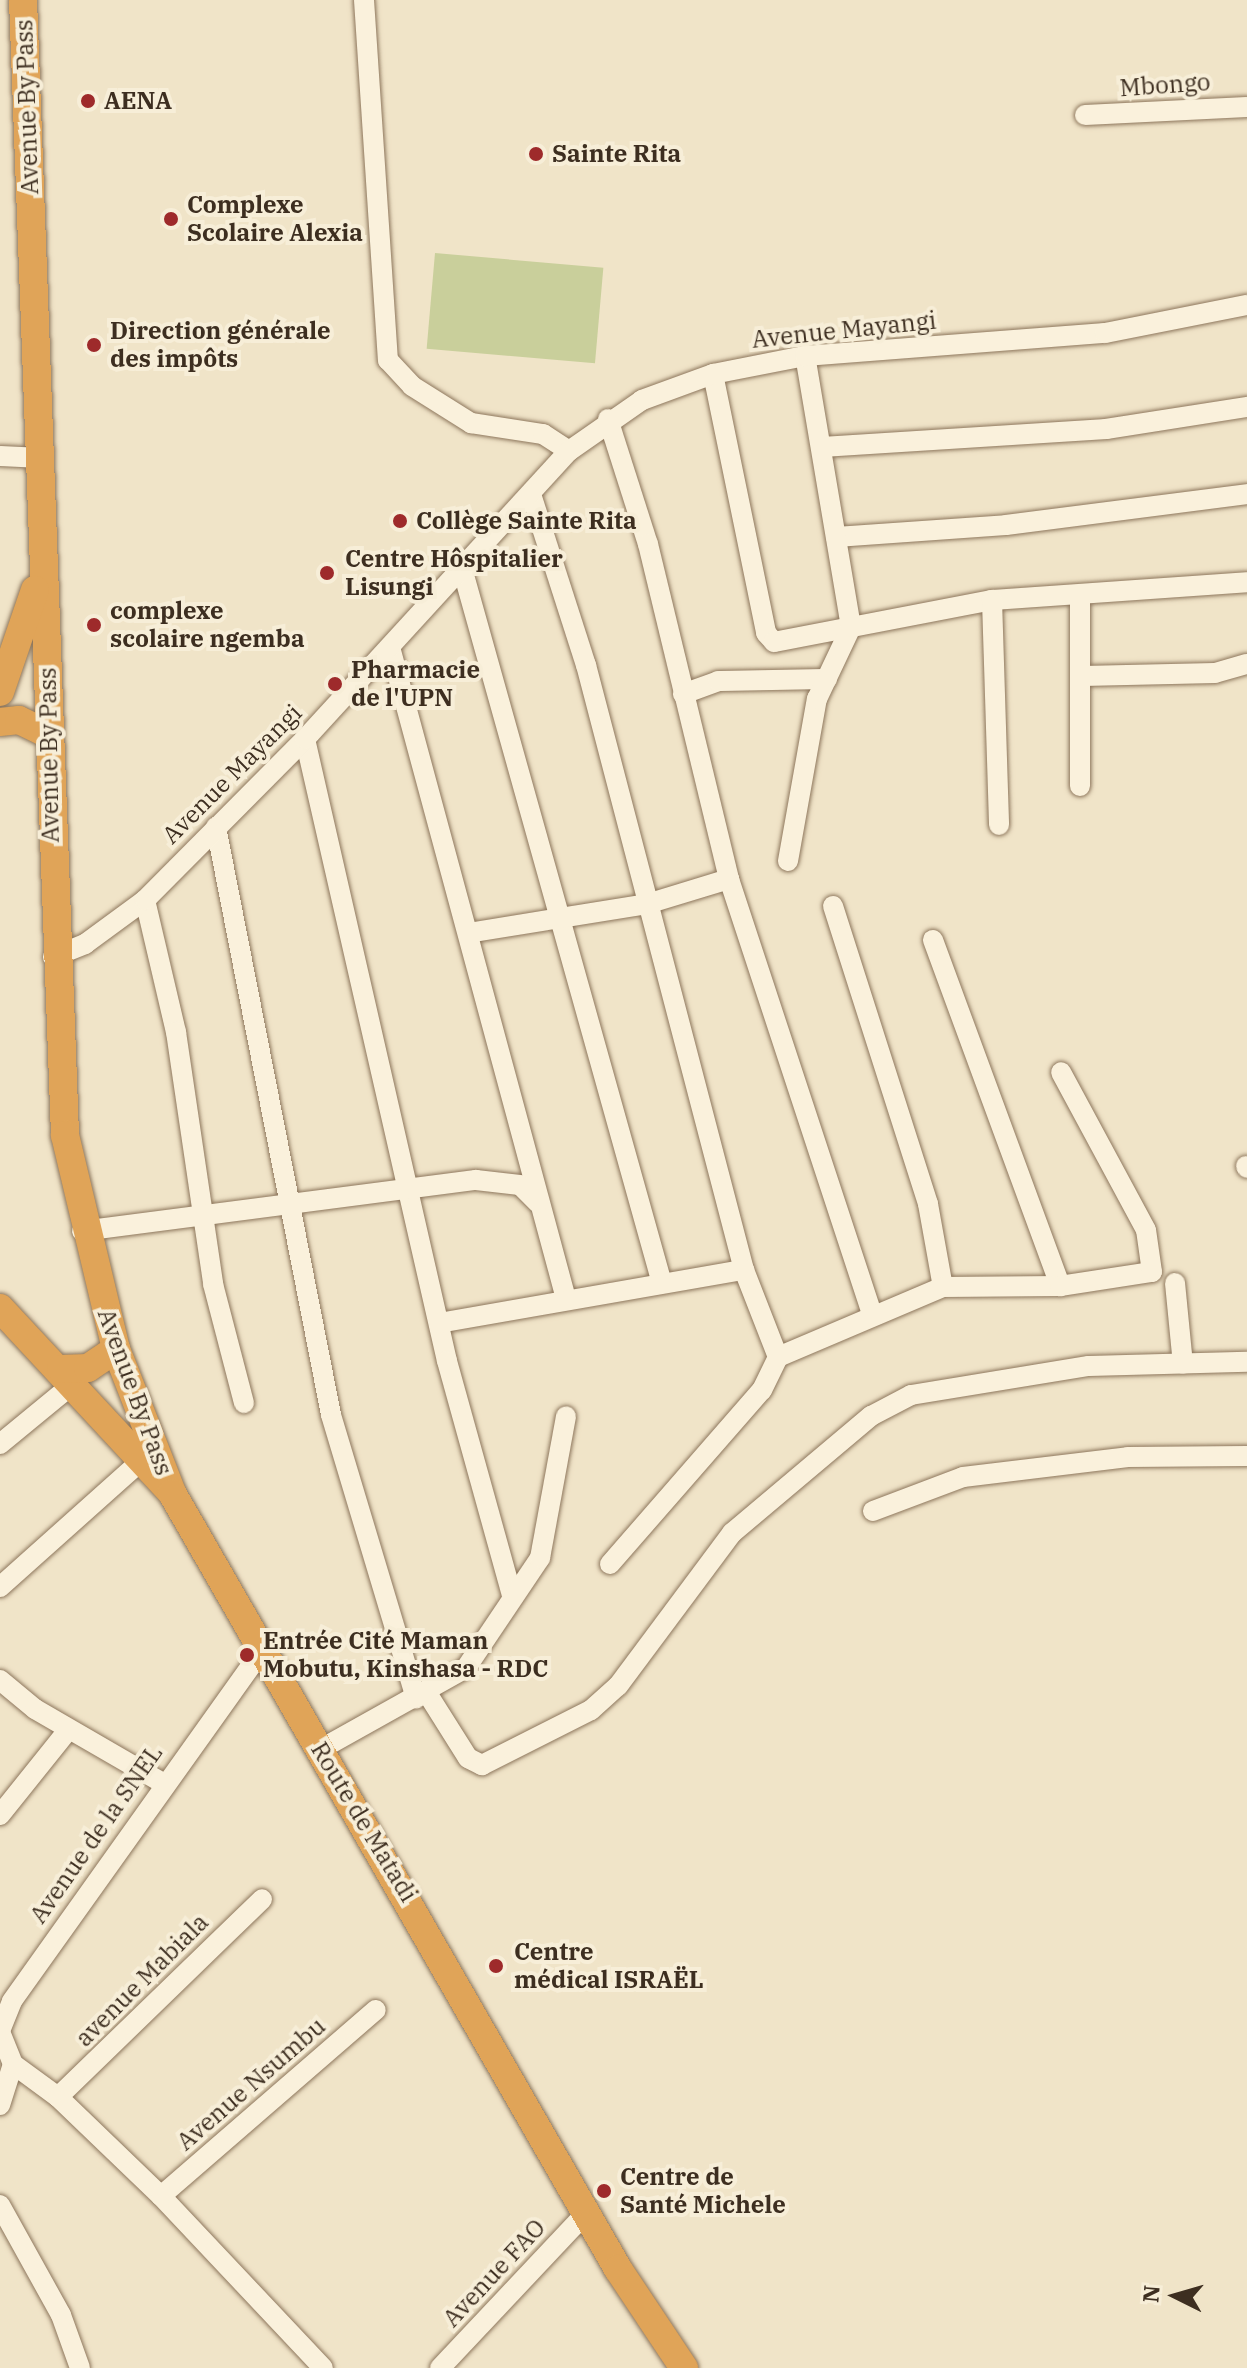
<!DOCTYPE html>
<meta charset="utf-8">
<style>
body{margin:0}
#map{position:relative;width:1247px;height:2368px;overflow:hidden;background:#f0e4c8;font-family:"IBM Plex Serif",serif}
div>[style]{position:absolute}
.green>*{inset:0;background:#c9cf9b;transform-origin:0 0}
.roads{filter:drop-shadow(0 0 2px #8d765c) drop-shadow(0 0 2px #8d765c)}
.minor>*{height:20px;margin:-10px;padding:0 10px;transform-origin:10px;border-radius:10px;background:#faf1dc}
.highway>*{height:28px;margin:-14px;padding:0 14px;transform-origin:14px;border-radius:14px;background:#e0a458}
.dots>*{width:22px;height:22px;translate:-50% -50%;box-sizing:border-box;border:4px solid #f7eed8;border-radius:50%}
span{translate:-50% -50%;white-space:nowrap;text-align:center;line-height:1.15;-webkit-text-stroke:8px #f7eed8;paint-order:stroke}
.street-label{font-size:24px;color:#3d2e20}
.poi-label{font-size:24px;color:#3d2e20;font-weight:700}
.left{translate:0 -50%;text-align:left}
.north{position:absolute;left:1135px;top:2256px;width:80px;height:80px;-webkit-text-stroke:6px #f7eed8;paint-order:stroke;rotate:275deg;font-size:22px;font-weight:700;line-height:32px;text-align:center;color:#3d2e20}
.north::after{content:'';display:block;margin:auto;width:28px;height:36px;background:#3d2e20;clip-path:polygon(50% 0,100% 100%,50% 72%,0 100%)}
</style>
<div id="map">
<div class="green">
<div style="left:435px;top:253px;width:169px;height:96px;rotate:5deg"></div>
</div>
<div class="roads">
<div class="minor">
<div style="left:364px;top:0;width:361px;rotate:86.2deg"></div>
<div style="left:388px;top:360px;width:35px;rotate:47deg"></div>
<div style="left:412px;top:386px;width:70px;rotate:32.1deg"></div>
<div style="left:471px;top:423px;width:73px;rotate:8.7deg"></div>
<div style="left:543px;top:434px;width:31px;rotate:33deg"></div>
<div style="left:1085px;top:115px;width:162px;rotate:-2.8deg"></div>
<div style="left:713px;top:374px;width:264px;rotate:78.4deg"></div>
<div style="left:766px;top:633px;width:12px;rotate:48deg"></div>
<div style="left:774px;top:642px;width:222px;rotate:-10.9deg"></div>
<div style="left:992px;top:600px;width:256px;rotate:-4deg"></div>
<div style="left:608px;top:419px;width:131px;rotate:72.3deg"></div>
<div style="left:648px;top:544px;width:345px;rotate:76.4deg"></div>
<div style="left:729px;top:879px;width:456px;rotate:71.8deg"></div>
<div style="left:822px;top:447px;width:285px;rotate:-3.6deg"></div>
<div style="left:1106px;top:429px;width:143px;rotate:-8.9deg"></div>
<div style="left:0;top:456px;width:42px;rotate:2.7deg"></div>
<div style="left:531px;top:494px;width:180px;rotate:72.2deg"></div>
<div style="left:586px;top:665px;width:625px;rotate:75.36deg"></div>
<div style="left:744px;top:1270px;width:93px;rotate:68.7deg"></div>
<div style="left:836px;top:537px;width:170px;rotate:-4deg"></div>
<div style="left:1006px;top:525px;width:243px;rotate:-7.3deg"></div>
<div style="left:462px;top:568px;width:739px;rotate:74.38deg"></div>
<div style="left:992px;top:600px;width:225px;rotate:88.2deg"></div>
<div style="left:390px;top:647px;width:675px;rotate:74.89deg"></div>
<div style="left:1083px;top:676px;width:132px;rotate:-1.3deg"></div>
<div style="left:1215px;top:673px;width:33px;rotate:-16deg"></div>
<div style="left:683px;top:694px;width:37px;rotate:-20deg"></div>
<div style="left:718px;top:681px;width:109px;rotate:-1.1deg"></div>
<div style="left:305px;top:739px;width:638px;rotate:77.14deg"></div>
<div style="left:447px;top:1361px;width:243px;rotate:74.5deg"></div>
<div style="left:1080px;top:786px;width:186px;rotate:-90deg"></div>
<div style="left:216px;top:827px;width:599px;rotate:78.93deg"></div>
<div style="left:331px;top:1415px;width:296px;rotate:73.3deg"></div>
<div style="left:788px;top:861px;width:165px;rotate:-79.9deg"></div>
<div style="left:817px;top:699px;width:80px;rotate:-64.7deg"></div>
<div style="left:851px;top:627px;width:275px;rotate:-99.6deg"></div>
<div style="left:145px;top:900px;width:136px;rotate:76.8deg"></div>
<div style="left:176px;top:1032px;width:255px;rotate:81.6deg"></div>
<div style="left:213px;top:1284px;width:123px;rotate:75.4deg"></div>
<div style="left:833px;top:906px;width:313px;rotate:72.3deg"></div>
<div style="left:928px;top:1204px;width:84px;rotate:79.8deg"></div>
<div style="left:468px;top:933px;width:181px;rotate:-9.2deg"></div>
<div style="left:647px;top:904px;width:86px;rotate:-17deg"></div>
<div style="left:933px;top:940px;width:369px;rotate:69.8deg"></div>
<div style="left:53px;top:957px;width:35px;rotate:-22deg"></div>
<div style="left:85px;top:944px;width:74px;rotate:-36.3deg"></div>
<div style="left:145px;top:900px;width:227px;rotate:-45.2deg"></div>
<div style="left:305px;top:739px;width:391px;rotate:-47.5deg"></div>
<div style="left:569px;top:451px;width:89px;rotate:-34.9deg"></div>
<div style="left:642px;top:400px;width:76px;rotate:-20.1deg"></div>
<div style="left:713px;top:374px;width:94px;rotate:-11.1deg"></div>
<div style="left:805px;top:356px;width:301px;rotate:-4.4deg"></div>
<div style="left:1105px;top:333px;width:145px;rotate:-11.2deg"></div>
<div style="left:1246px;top:1166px;width:2px;rotate:63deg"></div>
<div style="left:82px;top:1231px;width:397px;rotate:-7.4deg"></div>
<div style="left:476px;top:1180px;width:44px;rotate:6.5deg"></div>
<div style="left:520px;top:1185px;width:25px;rotate:45deg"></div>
<div style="left:1175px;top:1283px;width:81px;rotate:84.4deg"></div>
<div style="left:439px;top:1323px;width:310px;rotate:-9.9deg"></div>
<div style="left:0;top:1444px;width:94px;rotate:-39.4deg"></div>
<div style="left:873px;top:1511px;width:96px;rotate:-20.7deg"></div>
<div style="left:963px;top:1477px;width:166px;rotate:-6.9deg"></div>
<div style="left:1128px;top:1457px;width:119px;rotate:-0.5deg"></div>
<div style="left:610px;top:1564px;width:231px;rotate:-48.9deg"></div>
<div style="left:762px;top:1390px;width:37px;rotate:-64deg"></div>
<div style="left:778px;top:1357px;width:179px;rotate:-23deg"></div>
<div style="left:943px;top:1287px;width:117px;rotate:-0.5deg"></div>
<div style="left:1060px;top:1286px;width:93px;rotate:-8.7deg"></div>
<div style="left:1152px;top:1272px;width:42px;rotate:-98.1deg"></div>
<div style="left:1146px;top:1230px;width:179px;rotate:-118.3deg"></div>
<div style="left:0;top:1587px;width:188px;rotate:-41.8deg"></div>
<div style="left:0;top:1680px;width:45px;rotate:39.6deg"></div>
<div style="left:35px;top:1709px;width:146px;rotate:30.1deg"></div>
<div style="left:427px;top:1693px;width:77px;rotate:57.8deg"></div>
<div style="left:468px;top:1758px;width:16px;rotate:27deg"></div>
<div style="left:482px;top:1765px;width:122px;rotate:-26.8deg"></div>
<div style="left:591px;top:1710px;width:36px;rotate:-42deg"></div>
<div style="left:618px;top:1686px;width:191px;rotate:-53.3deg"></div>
<div style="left:732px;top:1533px;width:182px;rotate:-40.1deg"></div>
<div style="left:871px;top:1416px;width:45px;rotate:-27.7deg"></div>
<div style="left:911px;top:1395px;width:180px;rotate:-9.3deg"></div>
<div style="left:1089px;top:1366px;width:158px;rotate:-1.5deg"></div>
<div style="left:321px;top:1749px;width:166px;rotate:-29.2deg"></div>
<div style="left:466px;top:1668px;width:133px;rotate:-56.1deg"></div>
<div style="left:540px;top:1558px;width:144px;rotate:-79.6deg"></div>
<div style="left:0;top:1815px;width:109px;rotate:-51.3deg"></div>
<div style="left:13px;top:2064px;width:56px;rotate:36.3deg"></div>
<div style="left:58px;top:2097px;width:143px;rotate:43.9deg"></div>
<div style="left:161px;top:2196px;width:236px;rotate:46.7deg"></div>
<div style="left:58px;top:2097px;width:284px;rotate:-44.1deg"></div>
<div style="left:0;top:2105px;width:43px;rotate:-72.4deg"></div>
<div style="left:13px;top:2064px;width:35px;rotate:-112deg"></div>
<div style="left:0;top:2031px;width:32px;rotate:-68deg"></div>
<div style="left:12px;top:2001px;width:432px;rotate:-54.5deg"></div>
<div style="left:161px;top:2196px;width:284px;rotate:-40.9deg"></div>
<div style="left:0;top:2205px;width:126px;rotate:61deg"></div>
<div style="left:61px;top:2315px;width:56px;rotate:70.3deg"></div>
<div style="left:440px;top:2368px;width:213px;rotate:-46.7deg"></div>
</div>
<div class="highway">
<div style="left:23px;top:0;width:1136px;rotate:87.88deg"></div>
<div style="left:65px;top:1135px;width:220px;rotate:76.6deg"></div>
<div style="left:116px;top:1349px;width:155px;rotate:68.7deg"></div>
<div style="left:0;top:692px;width:108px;rotate:-71.1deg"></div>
<div style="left:0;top:722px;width:19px;rotate:-6deg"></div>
<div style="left:19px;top:720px;width:32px;rotate:26deg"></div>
<div style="left:0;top:1308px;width:253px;rotate:47.1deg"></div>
<div style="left:172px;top:1493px;width:895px;rotate:60.11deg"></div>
<div style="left:618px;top:2269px;width:119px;rotate:56.3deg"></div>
<div style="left:61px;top:1369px;width:27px;rotate:-2deg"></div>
<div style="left:88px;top:1368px;width:34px;rotate:-34deg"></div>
</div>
</div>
<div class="dots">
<div style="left:88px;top:101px;background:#9e2a2b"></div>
<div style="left:536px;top:154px;background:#9e2a2b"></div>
<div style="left:171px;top:219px;background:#9e2a2b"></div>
<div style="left:94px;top:345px;background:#9e2a2b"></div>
<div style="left:400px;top:521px;background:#9e2a2b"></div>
<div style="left:327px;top:573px;background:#9e2a2b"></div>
<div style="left:94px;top:625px;background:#9e2a2b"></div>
<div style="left:335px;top:684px;background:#9e2a2b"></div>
<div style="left:247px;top:1655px;background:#9e2a2b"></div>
<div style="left:496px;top:1966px;background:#9e2a2b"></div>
<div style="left:604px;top:2191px;background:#9e2a2b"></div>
</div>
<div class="street-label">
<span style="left:1165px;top:85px;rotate:-4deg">Mbongo</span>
<span style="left:27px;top:107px;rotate:-92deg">Avenue By Pass</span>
<span style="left:844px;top:330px;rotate:-6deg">Avenue Mayangi</span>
<span style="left:49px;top:755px;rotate:-91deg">Avenue By Pass</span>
<span style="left:232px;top:774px;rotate:-45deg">Avenue Mayangi</span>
<span style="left:135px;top:1392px;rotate:70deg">Avenue By Pass</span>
<span style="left:364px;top:1822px;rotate:59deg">Route de Matadi</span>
<span style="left:96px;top:1834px;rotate:-55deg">Avenue de la SNEL</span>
<span style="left:142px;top:1980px;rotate:-45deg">avenue Mabiala</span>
<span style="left:251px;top:2084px;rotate:-41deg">Avenue Nsumbu</span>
<span style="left:494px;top:2273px;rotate:-47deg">Avenue FAO</span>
</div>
<div class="poi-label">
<span class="left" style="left:104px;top:101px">AENA</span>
<span class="left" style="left:552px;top:154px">Sainte Rita</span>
<span class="left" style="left:187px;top:219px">Complexe<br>Scolaire Alexia</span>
<span class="left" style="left:110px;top:345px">Direction générale<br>des impôts</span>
<span class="left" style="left:416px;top:521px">Collège Sainte Rita</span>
<span class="left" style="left:345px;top:573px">Centre Hôspitalier<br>Lisungi</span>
<span class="left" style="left:110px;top:625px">complexe<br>scolaire ngemba</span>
<span class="left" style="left:351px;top:684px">Pharmacie<br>de l'UPN</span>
<span class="left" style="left:263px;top:1655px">Entrée Cité Maman<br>Mobutu, Kinshasa - RDC</span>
<span class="left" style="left:514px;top:1966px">Centre<br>médical ISRAËL</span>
<span class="left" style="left:620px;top:2191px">Centre de<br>Santé Michele</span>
</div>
<div class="north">N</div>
</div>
